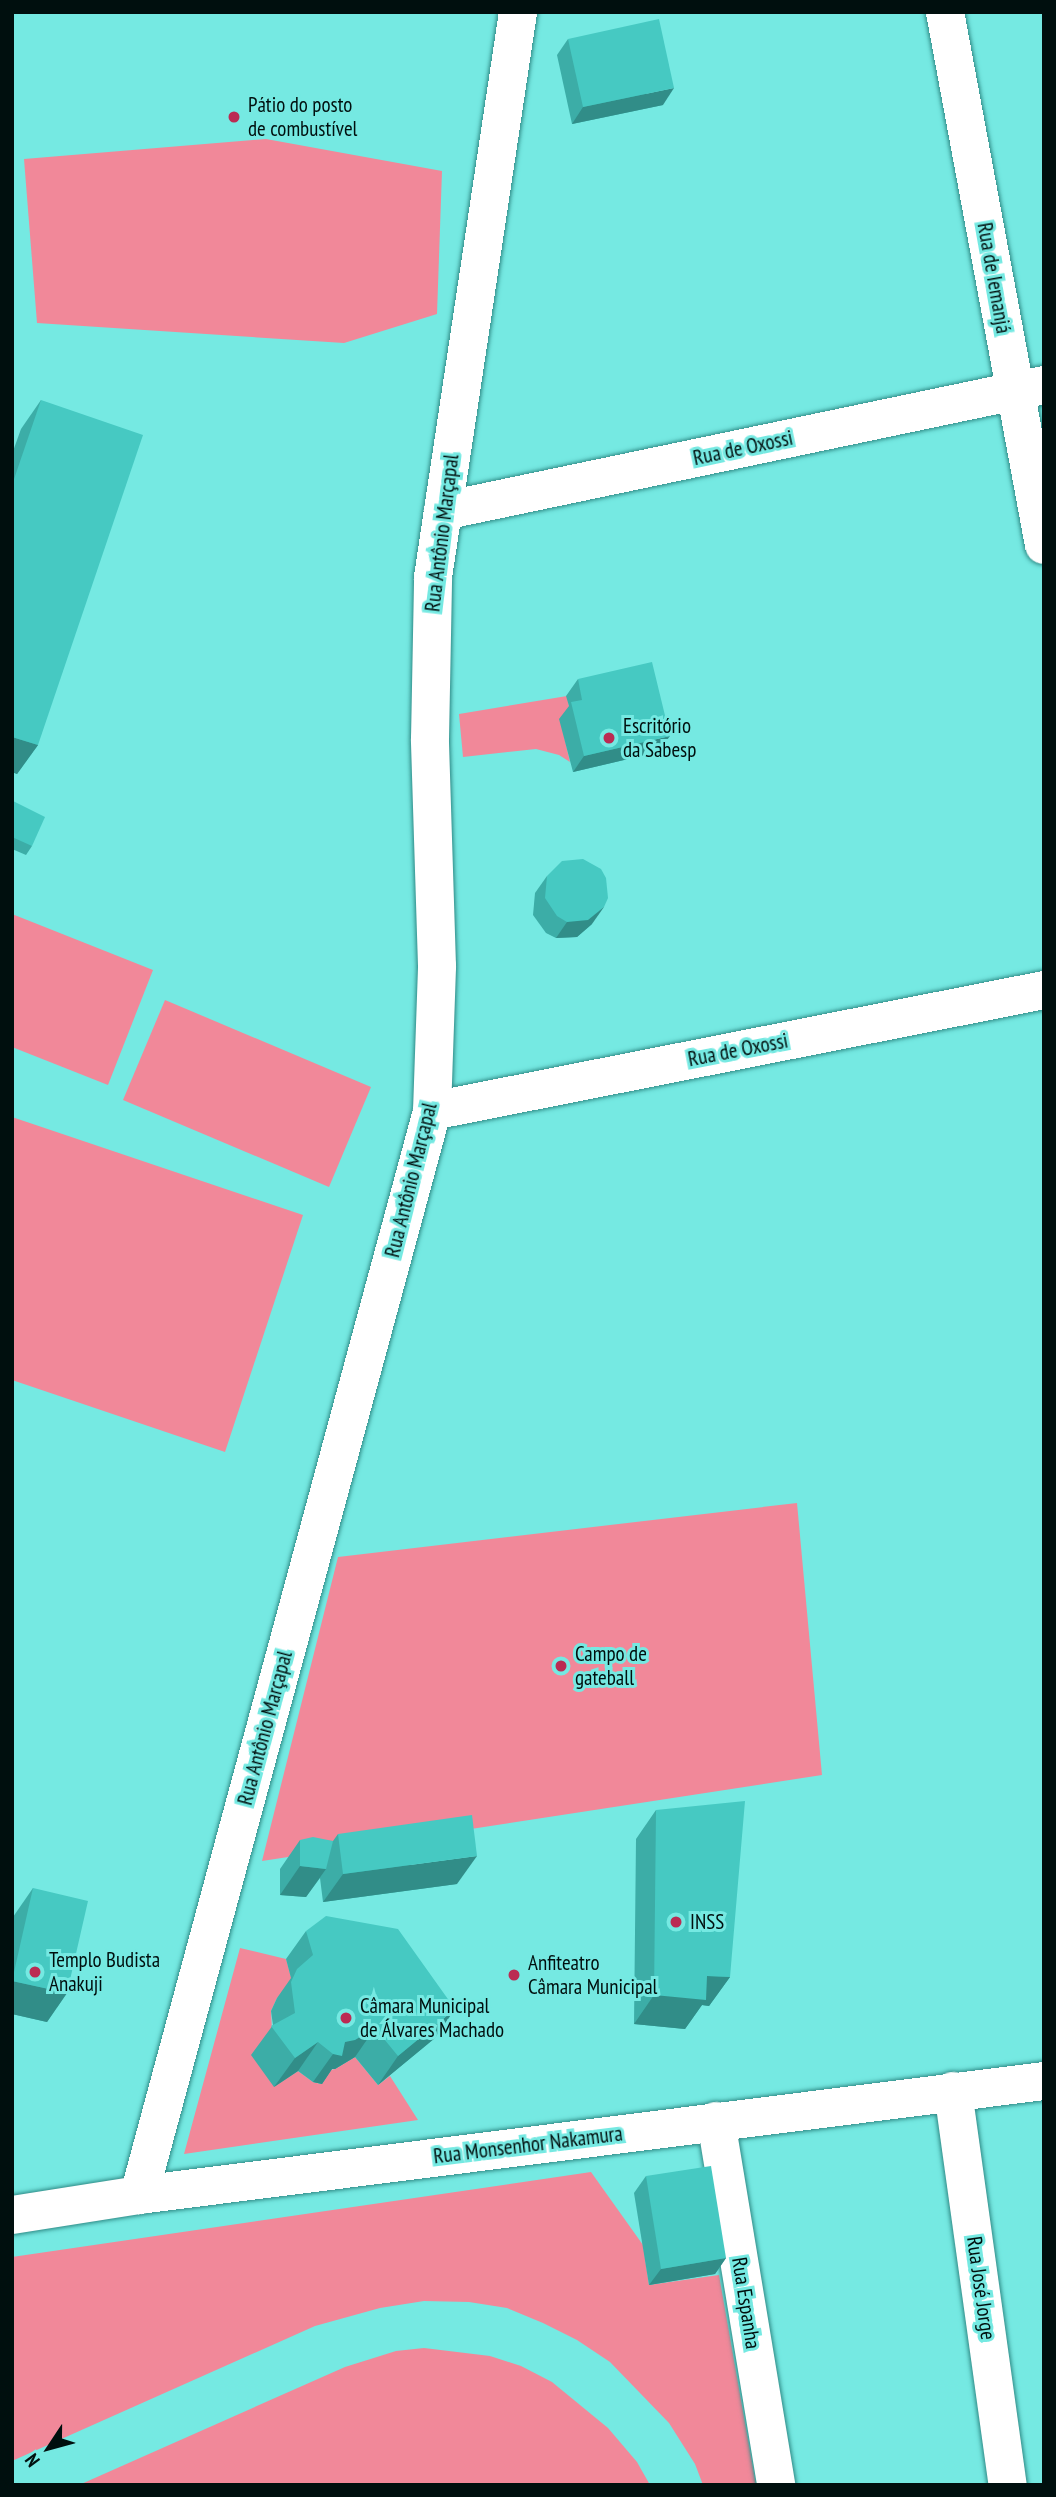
<!DOCTYPE html>
<html>
<head>
<meta charset="utf-8">
<style>
  body { margin:0 }
  #map { position:relative; width:1056px; height:2497px; overflow:hidden; background:#75e9e2; font-family:"PT Sans Narrow",sans-serif }
  div>[style] { position:absolute }
  .green>* { inset:0; background:#f18899 }
  .roads { filter:drop-shadow(0 0 2px #308b87) drop-shadow(0 0 2px #308b87) }
  .street>* { height:38px; margin:-19px; padding:0 19px; transform-origin:19px; border-radius:19px; background:#fff }
  .secondary>* { height:38px; margin:-19px; padding:0 19px; transform-origin:19px; border-radius:19px; background:#fff }
  .wall>* { inset:0; background:#3cada7 }
  .shaded-wall>* { inset:0; background:#318d88 }
  .building>* { inset:0; background:#46c9c2 }
  .dots>* { width:19px; height:19px; translate:-50% -50%; box-sizing:border-box; border:4px solid #75e9e2; border-radius:50% }
  span { translate:-50% -50%; white-space:nowrap; text-align:center; line-height:1.15; -webkit-text-stroke:6px #75e9e2; paint-order:stroke }
  .poi-label { font-size:21px; color:#000f0e }
  .left { translate:0 -50%; text-align:left }
  .street-label { font-size:21px; color:#000f0e }
  .frame { position:absolute; inset:0; border:14px solid #000f0e; pointer-events:none }
  .north { position:absolute; left:14px; top:2413px; width:70px; height:70px; -webkit-text-stroke:5px #75e9e2; paint-order:stroke; rotate:234deg; font-size:19px; font-weight:700; line-height:28px; text-align:center; color:#000f0e }
  .north::after { content:''; display:block; margin:auto; width:24px; height:32px; background:#000f0e; clip-path:polygon(50% 0,100% 100%,50% 72%,0 100%) }
</style>
</head>
<body>
<div id="map">
  <div class="green">
    <div style="clip-path:polygon(266px 139px,442px 171px,437px 314px,344px 343px,37px 323px,24px 159px)"></div>
    <div style="clip-path:polygon(567px 696px,571px 716px,560px 719px,570px 762px,559px 755px,536px 749px,463px 757px,459px 714px)"></div>
    <div style="clip-path:polygon(12px 914px,153px 970px,108px 1085px,12px 1047px)"></div>
    <div style="clip-path:polygon(165px 1000px,371px 1087px,329px 1187px,123px 1100px)"></div>
    <div style="clip-path:polygon(12px 1117px,303px 1215px,225px 1452px,12px 1380px)"></div>
    <div style="clip-path:polygon(797px 1503px,822px 1775px,262px 1861px,338px 1557px)"></div>
    <div style="clip-path:polygon(240px 1948px,286px 1959px,293px 1984px,277px 1998px,271px 2011px,275px 2086px,298px 2071px,313px 2082px,321px 2084px,325px 2071px,335px 2069px,355px 2057px,378px 2085px,390px 2076px,418px 2120px,184px 2154px)"></div>
    <div style="clip-path:polygon(591px 2172px,643px 2245px,649px 2285px,719px 2275px,756px 2485px,703px 2485px,695px 2464px,669px 2423px,610px 2362px,577px 2340px,543px 2323px,507px 2308px,469px 2302px,424px 2301px,380px 2308px,315px 2326px,12px 2461px,12px 2257px)"></div>
    <div style="clip-path:polygon(424px 2348px,490px 2356px,521px 2366px,552px 2382px,608px 2428px,637px 2462px,650px 2485px,79px 2485px,345px 2367px,396px 2351px)"></div>
  </div>
  <div class="roads">
    <div class="street">
      <div style="left:945px;top:12px;width:542px;rotate:79.48deg"></div>
      <div style="left:443px;top:511px;width:614px;rotate:-11.84deg"></div>
      <div style="left:432px;top:1111px;width:624px;rotate:-11.18deg"></div>
      <div style="left:953px;top:2091px;width:398px;rotate:82.1deg"></div>
      <div style="left:716px;top:2121px;width:369px;rotate:80.6deg"></div>
      <div style="left:139px;top:2195px;width:912px;rotate:-7.18deg"></div>
    </div>
    <div class="secondary">
      <div style="left:12px;top:2215px;width:129px;rotate:-8.9deg"></div>
      <div style="left:139px;top:2195px;width:1123px;rotate:-74.87deg"></div>
      <div style="left:432px;top:1111px;width:145px;rotate:-88deg"></div>
      <div style="left:437px;top:966px;width:227px;rotate:-91.8deg"></div>
      <div style="left:430px;top:739px;width:162px;rotate:-88.9deg"></div>
      <div style="left:433px;top:577px;width:571px;rotate:-81.44deg"></div>
    </div>
  </div>
  <div class="wall">
    <div style="clip-path:polygon(568px 39px,663px 105px,572px 124px,557px 55px)"></div>
    <div style="clip-path:polygon(41px 400px,38px 745px,17px 774px,12px 772px,12px 454px,21px 429px)"></div>
    <div style="clip-path:polygon(578px 679px,658px 752px,573px 772px,559px 719px,569px 706px,566px 696px)"></div>
    <div style="clip-path:polygon(12px 802px,32px 846px,26px 855px,12px 849px)"></div>
    <div style="clip-path:polygon(547px 876px,592px 924px,577px 937px,556px 938px,546px 933px,533px 915px,535px 893px)"></div>
    <div style="clip-path:polygon(656px 1810px,730px 1977px,709px 2006px,702px 2005px,685px 2029px,634px 2024px,636px 1839px)"></div>
    <div style="clip-path:polygon(338px 1834px,457px 1884px,323px 1902px,320px 1878px,306px 1897px,280px 1895px,280px 1869px,300px 1840px,333px 1841px)"></div>
    <div style="clip-path:polygon(33px 1888px,67px 1993px,47px 2022px,12px 2014px,12px 1920px,13px 1917px)"></div>
    <div style="clip-path:polygon(306px 1931px,435px 2038px,378px 2085px,355px 2057px,335px 2069px,332px 2069px,322px 2084px,313px 2082px,298px 2071px,274px 2087px,251px 2055px,273px 2025px,271px 2011px,277px 1998px,291px 1978px,286px 1959px)"></div>
    <div style="clip-path:polygon(646px 2176px,726px 2258px,715px 2274px,649px 2285px,634px 2193px)"></div>
  </div>
  <div class="shaded-wall">
    <div style="clip-path:polygon(674px 88px,663px 105px,572px 124px,583px 107px)"></div>
    <div style="clip-path:polygon(670px 736px,658px 752px,573px 772px,584px 756px)"></div>
    <div style="clip-path:polygon(12px 737px,38px 745px,17px 774px,12px 772px)"></div>
    <div style="clip-path:polygon(604px 907px,592px 924px,577px 937px,556px 938px,567px 922px)"></div>
    <div style="clip-path:polygon(477px 1856px,457px 1884px,323px 1902px,343px 1874px)"></div>
    <div style="clip-path:polygon(300px 1866px,326px 1869px,306px 1897px,280px 1895px)"></div>
    <div style="clip-path:polygon(707px 1976px,730px 1977px,709px 2006px,702px 2005px,685px 2029px,634px 2024px,654px 1995px)"></div>
    <div style="clip-path:polygon(12px 1981px,67px 1993px,47px 2022px,12px 2014px)"></div>
    <div style="clip-path:polygon(455px 2009px,435px 2038px,378px 2085px,398px 2056px)"></div>
    <div style="clip-path:polygon(375px 2028px,355px 2057px,335px 2069px,332px 2069px,322px 2084px,313px 2082px,333px 2054px,345px 2042px)"></div>
    <div style="clip-path:polygon(318px 2042px,298px 2071px,274px 2087px,295px 2058px)"></div>
    <div style="clip-path:polygon(726px 2258px,715px 2274px,649px 2285px,661px 2269px)"></div>
  </div>
  <div class="building">
    <div style="clip-path:polygon(659px 19px,674px 88px,583px 107px,568px 39px)"></div>
    <div style="clip-path:polygon(41px 400px,143px 435px,38px 745px,12px 737px,12px 485px)"></div>
    <div style="clip-path:polygon(652px 662px,670px 736px,584px 756px,571px 702px,582px 700px,578px 679px)"></div>
    <div style="clip-path:polygon(13px 801px,45px 817px,32px 846px,12px 837px)"></div>
    <div style="clip-path:polygon(583px 859px,601px 869px,606px 878px,608px 898px,604px 907px,588px 920px,567px 922px,557px 916px,545px 898px,547px 876px,562px 861px)"></div>
    <div style="clip-path:polygon(745px 1801px,730px 1977px,707px 1976px,706px 2000px,654px 1995px,656px 1810px)"></div>
    <div style="clip-path:polygon(472px 1815px,477px 1856px,343px 1874px,338px 1834px)"></div>
    <div style="clip-path:polygon(313px 1837px,333px 1841px,326px 1869px,300px 1866px,300px 1840px)"></div>
    <div style="clip-path:polygon(33px 1888px,88px 1901px,67px 1993px,12px 1981px)"></div>
    <div style="clip-path:polygon(326px 1916px,398px 1929px,455px 2009px,398px 2056px,375px 2028px,355px 2040px,345px 2042px,342px 2056px,333px 2054px,318px 2042px,295px 2058px,271px 2026px,295px 2013px,291px 1982px,297px 1969px,313px 1955px,306px 1931px)"></div>
    <div style="clip-path:polygon(711px 2166px,726px 2258px,661px 2269px,646px 2176px)"></div>
  </div>
  <div class="dots">
    <div style="left:234px;top:117px;background:#bb2b53"></div>
    <div style="left:609px;top:738px;background:#bb2b53"></div>
    <div style="left:561px;top:1666px;background:#bb2b53"></div>
    <div style="left:676px;top:1922px;background:#bb2b53"></div>
    <div style="left:35px;top:1972px;background:#bb2b53"></div>
    <div style="left:514px;top:1975px;background:#bb2b53"></div>
    <div style="left:346px;top:2018px;background:#bb2b53"></div>
  </div>
  <div class="poi-label">
    <span class="left" style="left:248px;top:117px">Pátio do posto<br>de combustível</span>
    <span class="left" style="left:623px;top:738px">Escritório<br>da Sabesp</span>
    <span class="left" style="left:575px;top:1666px">Campo de<br>gateball</span>
    <span class="left" style="left:690px;top:1922px">INSS</span>
    <span class="left" style="left:49px;top:1972px">Templo Budista<br>Anakuji</span>
    <span class="left" style="left:528px;top:1975px">Anfiteatro<br>Câmara Municipal</span>
    <span class="left" style="left:360px;top:2018px">Câmara Municipal<br>de Álvares Machado</span>
  </div>
  <div class="street-label">
    <span style="left:994px;top:278px;rotate:80deg">Rua de Iemanjá</span>
    <span style="left:743px;top:448px;rotate:-12deg">Rua de Oxossi</span>
    <span style="left:442px;top:533px;rotate:-83deg">Rua Antônio Marçapal</span>
    <span style="left:738px;top:1050px;rotate:-11deg">Rua de Oxossi</span>
    <span style="left:411px;top:1180px;rotate:-76deg">Rua Antônio Marçapal</span>
    <span style="left:265px;top:1728px;rotate:-75deg">Rua Antônio Marçapal</span>
    <span style="left:528px;top:2145px;rotate:-7deg">Rua Monsenhor Nakamura</span>
    <span style="left:981px;top:2288px;rotate:82deg">Rua José Jorge</span>
    <span style="left:746px;top:2303px;rotate:81deg">Rua Espanha</span>
  </div>
  <div class="frame"></div>
  <div class="north">N</div>
</div>
</body>
</html>
